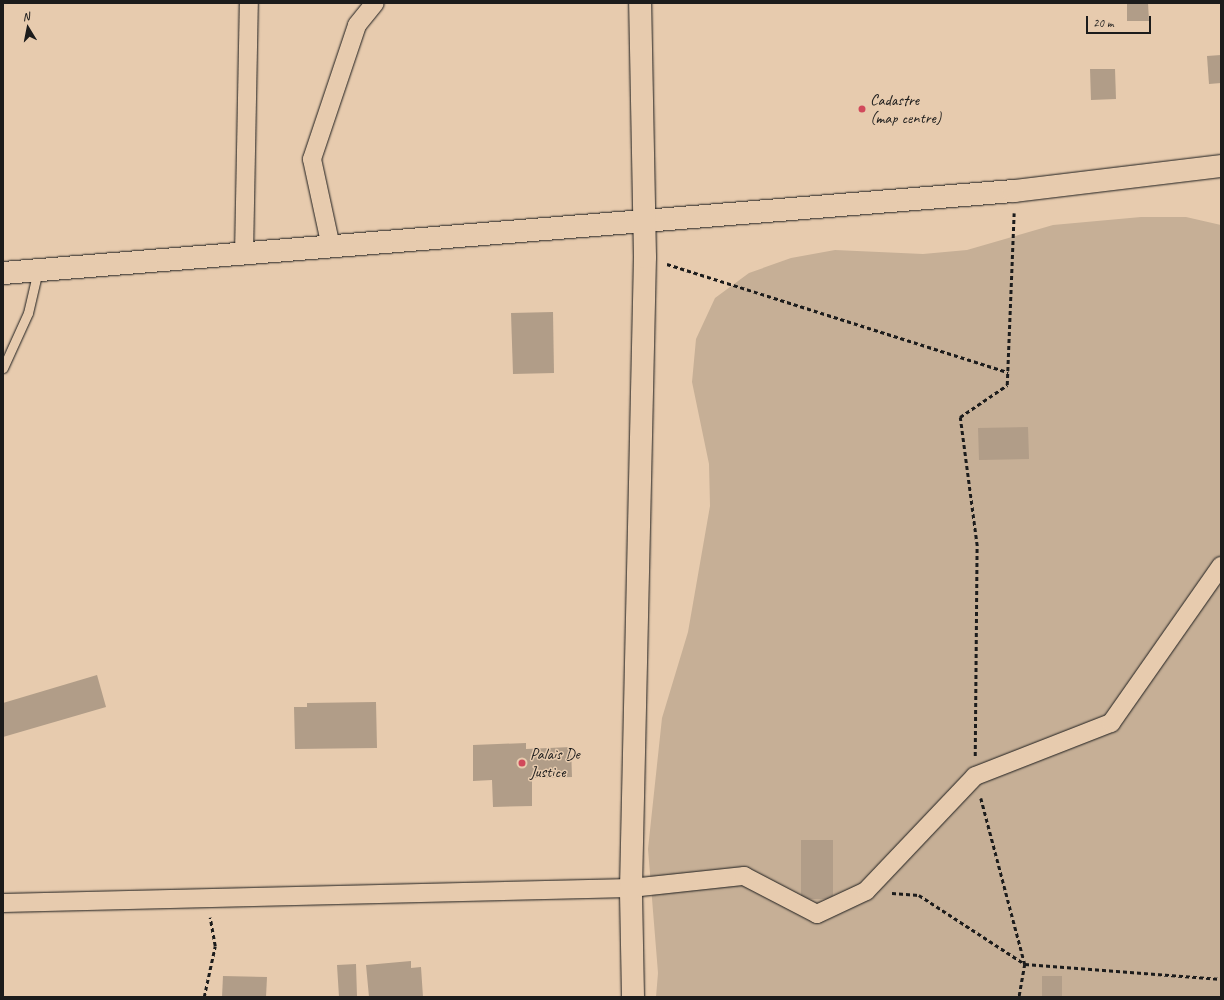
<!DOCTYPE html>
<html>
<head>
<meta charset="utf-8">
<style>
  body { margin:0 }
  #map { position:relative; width:1224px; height:1000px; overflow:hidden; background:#e7cbae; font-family:Caveat,sans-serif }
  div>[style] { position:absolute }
  .green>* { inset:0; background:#c6af96 }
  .building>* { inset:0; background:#b19d88 }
  .path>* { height:2.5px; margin-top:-1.25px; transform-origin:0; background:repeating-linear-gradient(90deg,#1c1c1c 0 4px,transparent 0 7px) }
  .roads { filter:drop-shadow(0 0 1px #1c1c1c) drop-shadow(0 0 1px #1c1c1c) }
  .service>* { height:9px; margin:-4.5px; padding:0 4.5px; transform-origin:4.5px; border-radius:4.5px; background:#e7cbae }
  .minor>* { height:18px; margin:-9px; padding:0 9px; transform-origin:9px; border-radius:9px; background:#e7cbae }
  .tertiary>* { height:22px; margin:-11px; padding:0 11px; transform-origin:11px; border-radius:11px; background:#e7cbae }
  .dots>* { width:11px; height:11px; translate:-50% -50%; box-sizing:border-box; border:2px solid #e7cbae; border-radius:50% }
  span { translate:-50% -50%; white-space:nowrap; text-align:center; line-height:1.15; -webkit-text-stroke:3px #e7cbae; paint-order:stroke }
  .poi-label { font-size:16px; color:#1c1c1c }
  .left { translate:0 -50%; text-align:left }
  .frame { position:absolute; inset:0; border:4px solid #1c1c1c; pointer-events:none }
  .north { position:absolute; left:8px; top:8px; width:40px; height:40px; -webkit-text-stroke:3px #e7cbae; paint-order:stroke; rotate:350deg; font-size:11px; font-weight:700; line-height:16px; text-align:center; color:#1c1c1c }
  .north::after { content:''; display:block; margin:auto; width:14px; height:18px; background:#1c1c1c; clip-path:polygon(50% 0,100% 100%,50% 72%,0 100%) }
  .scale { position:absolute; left:1086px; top:16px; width:65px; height:18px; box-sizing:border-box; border:2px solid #1c1c1c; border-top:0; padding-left:5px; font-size:12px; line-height:14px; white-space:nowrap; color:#1c1c1c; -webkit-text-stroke:3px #e7cbae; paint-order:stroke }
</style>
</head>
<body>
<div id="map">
  <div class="green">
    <div style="clip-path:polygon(1141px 217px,1186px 217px,1221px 225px,1221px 997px,656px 997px,658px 973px,648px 849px,662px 718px,688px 632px,710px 506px,709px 464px,692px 382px,696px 339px,715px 298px,749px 273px,791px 258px,835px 250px,923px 254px,967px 250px,1053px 225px)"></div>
  </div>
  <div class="building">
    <div style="clip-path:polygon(1127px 3px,1148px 3px,1149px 21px,1127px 21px)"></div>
    <div style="clip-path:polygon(1221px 55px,1221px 83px,1209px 84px,1207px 56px)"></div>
    <div style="clip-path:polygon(1090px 69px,1115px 69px,1116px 99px,1091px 100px)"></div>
    <div style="clip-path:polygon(553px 312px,554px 373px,513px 374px,511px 313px)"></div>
    <div style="clip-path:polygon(1028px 427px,1029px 459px,979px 460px,978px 428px)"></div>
    <div style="clip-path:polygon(97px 675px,106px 707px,3px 737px,3px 703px)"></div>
    <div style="clip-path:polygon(376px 702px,377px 748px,295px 749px,294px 707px,307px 707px,307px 703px)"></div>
    <div style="clip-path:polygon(526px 743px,526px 749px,571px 747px,572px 777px,532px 778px,532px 806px,493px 807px,492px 780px,473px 781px,473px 745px)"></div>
    <div style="clip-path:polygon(801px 840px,833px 840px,833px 899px,801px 899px)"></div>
    <div style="clip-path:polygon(411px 961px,411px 968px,421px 967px,423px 997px,369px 997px,366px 965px)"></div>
    <div style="clip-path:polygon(356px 964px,357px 997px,339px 997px,337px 965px)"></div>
    <div style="clip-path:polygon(223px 976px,267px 977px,266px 997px,222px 997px)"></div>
    <div style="clip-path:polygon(1042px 976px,1062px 976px,1062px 997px,1042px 997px)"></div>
  </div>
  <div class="path">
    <div style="left:667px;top:264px;width:358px;rotate:17.6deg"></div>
    <div style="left:975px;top:756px;width:210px;rotate:-89.5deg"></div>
    <div style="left:977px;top:546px;width:130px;rotate:-97.5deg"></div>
    <div style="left:960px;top:417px;width:57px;rotate:-34.2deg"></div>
    <div style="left:1007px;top:385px;width:172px;rotate:-87.7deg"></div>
    <div style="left:981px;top:798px;width:172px;rotate:75.2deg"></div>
    <div style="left:1025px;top:964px;width:34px;rotate:100deg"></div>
    <div style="left:892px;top:893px;width:27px;rotate:4deg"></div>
    <div style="left:919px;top:895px;width:126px;rotate:33.1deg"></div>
    <div style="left:1025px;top:964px;width:197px;rotate:4.4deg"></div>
    <div style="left:204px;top:997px;width:52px;rotate:-77.8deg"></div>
    <div style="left:215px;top:946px;width:29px;rotate:-100deg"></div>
  </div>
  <div class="roads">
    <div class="service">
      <div style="left:3px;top:368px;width:60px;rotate:-65.6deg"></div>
      <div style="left:28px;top:313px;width:44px;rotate:-76.9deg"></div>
    </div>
    <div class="minor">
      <div style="left:331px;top:247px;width:90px;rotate:-102.2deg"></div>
      <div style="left:312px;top:159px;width:141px;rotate:-71.4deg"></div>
      <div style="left:357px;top:25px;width:28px;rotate:-51deg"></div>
      <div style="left:244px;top:255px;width:252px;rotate:-88.9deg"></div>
      <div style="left:3px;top:903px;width:628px;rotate:-1.37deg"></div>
      <div style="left:631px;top:888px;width:114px;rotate:-6.1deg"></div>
      <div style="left:744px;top:876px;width:82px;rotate:27.5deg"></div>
      <div style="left:817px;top:914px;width:54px;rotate:-25.1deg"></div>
      <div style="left:866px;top:891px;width:158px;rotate:-46.5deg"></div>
      <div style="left:975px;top:776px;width:146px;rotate:-21.3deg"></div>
      <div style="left:1111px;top:723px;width:192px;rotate:-55deg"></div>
    </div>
    <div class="tertiary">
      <div style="left:3px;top:273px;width:1014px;rotate:-4.64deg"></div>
      <div style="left:1014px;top:191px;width:209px;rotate:-6.9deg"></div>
      <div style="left:633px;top:997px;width:109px;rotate:-91.1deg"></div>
      <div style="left:631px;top:888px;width:631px;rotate:-88.73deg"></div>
      <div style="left:645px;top:257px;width:254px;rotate:-91.1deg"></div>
    </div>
  </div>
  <div class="dots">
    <div style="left:862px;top:109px;background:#d1495b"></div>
    <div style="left:522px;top:763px;background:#d1495b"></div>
  </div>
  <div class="poi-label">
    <span class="left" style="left:870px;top:109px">Cadastre<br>(map centre)</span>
    <span class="left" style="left:530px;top:763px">Palais De<br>Justice</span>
  </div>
  <div class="frame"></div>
  <div class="north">N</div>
  <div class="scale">20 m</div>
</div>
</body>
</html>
